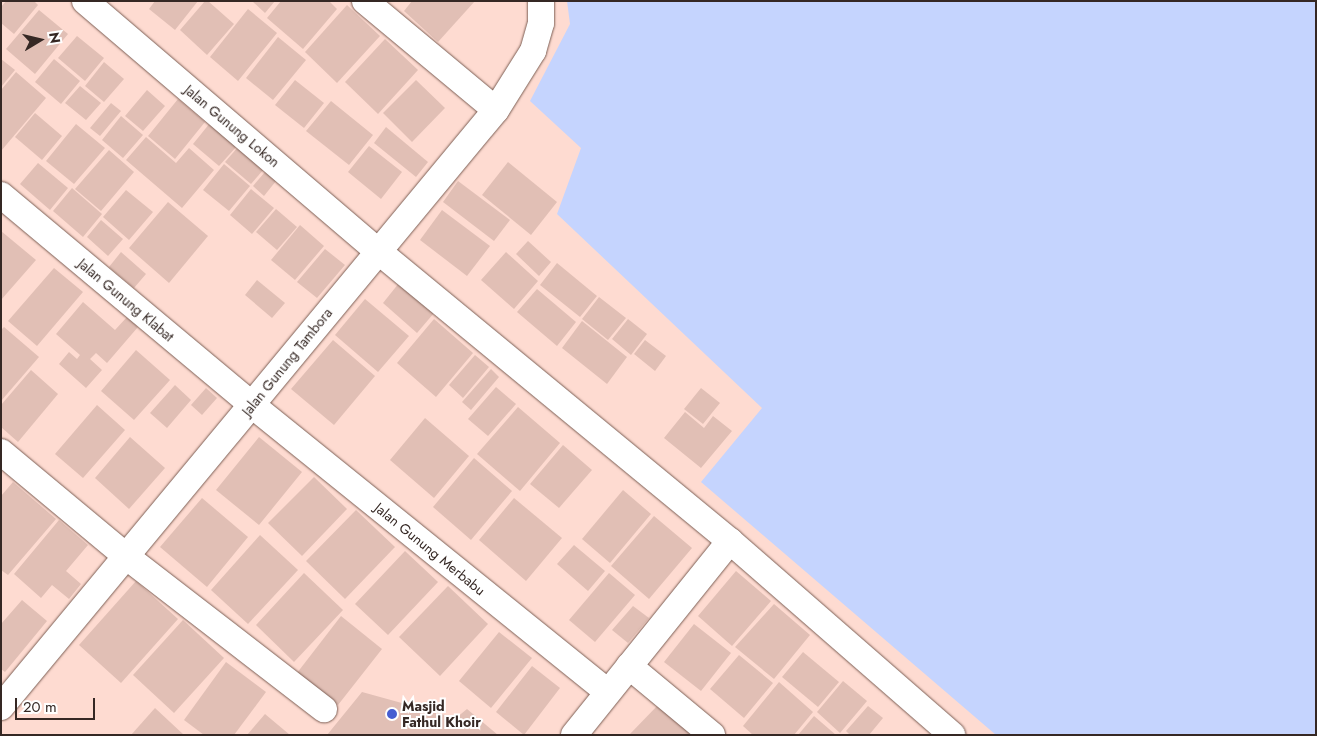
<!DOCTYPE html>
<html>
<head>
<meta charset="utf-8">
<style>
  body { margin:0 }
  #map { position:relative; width:1317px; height:736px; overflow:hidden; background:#fedbd1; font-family:Jost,sans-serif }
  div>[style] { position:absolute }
  .green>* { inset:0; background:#c5d4fe }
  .building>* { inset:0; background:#e1bfb5 }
  .roads { filter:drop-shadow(0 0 1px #7c5f55) drop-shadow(0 0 1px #7c5f55) }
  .street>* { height:26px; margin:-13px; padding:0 13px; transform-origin:13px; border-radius:13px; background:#fff }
  .dots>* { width:14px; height:14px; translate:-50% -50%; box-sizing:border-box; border:2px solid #fff; border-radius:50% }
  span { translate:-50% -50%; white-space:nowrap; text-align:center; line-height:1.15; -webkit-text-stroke:4px #fff; paint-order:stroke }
  .street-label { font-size:14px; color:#352824 }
  .poi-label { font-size:14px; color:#352824; font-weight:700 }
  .left { translate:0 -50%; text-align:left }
  .frame { position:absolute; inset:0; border:2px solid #352824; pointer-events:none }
  .north { position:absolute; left:15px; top:15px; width:50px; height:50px; -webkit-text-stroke:4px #fff; paint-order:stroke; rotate:81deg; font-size:14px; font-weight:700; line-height:20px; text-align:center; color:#352824 }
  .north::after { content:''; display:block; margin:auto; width:18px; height:22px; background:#352824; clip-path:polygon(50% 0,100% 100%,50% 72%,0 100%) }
  .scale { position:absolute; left:15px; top:698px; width:80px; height:22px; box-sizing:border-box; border:2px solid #352824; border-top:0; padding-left:6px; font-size:15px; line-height:18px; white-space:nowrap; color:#352824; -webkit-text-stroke:4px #fff; paint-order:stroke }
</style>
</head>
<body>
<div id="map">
  <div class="green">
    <div style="clip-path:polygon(567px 1px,1316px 1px,1316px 735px,996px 735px,701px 482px,762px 408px,557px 214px,581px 148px,530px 101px,570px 24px)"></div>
  </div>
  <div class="building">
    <div style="clip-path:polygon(6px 1px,34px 1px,38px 5px,14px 34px,1px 23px,1px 7px)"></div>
    <div style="clip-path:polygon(155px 1px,198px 1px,175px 30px,149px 9px)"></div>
    <div style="clip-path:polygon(205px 1px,208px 1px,234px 24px,207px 55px,180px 30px)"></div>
    <div style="clip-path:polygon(252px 1px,275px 1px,265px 13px)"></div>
    <div style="clip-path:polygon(281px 1px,329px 1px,337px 9px,303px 49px,267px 18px)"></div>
    <div style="clip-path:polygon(412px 1px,475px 1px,438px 42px,404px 11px)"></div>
    <div style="clip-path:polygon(347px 5px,380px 36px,337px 83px,305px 52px)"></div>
    <div style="clip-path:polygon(248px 9px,277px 33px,238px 81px,210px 57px)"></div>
    <div style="clip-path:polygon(39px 10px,68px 34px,35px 74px,6px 49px)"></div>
    <div style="clip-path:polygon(77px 36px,104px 58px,85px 81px,58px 58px)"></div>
    <div style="clip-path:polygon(278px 37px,306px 60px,273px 100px,246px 78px)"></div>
    <div style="clip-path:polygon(385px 39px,418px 70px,378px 114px,345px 82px)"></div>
    <div style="clip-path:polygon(1px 59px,15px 70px,1px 87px)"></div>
    <div style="clip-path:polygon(54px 59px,80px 81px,61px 104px,35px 82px)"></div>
    <div style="clip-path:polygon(104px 62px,124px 79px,104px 102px,85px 86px)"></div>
    <div style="clip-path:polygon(16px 72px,46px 98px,1px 151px,1px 90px)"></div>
    <div style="clip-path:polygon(295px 80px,324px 103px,304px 128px,275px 105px)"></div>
    <div style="clip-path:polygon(416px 80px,445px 108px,412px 142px,383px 113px)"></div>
    <div style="clip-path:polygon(80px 86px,101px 103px,86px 120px,65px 103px)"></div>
    <div style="clip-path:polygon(147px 90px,165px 106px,143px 131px,125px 116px)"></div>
    <div style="clip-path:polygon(178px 99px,205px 122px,175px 159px,148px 136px)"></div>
    <div style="clip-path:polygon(331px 101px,373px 135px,349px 165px,306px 131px)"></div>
    <div style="clip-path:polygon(111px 103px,121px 111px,100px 136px,90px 128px)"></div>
    <div style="clip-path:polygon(35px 113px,62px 136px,42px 160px,15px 137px)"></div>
    <div style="clip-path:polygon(121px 116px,143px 135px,123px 158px,102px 140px)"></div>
    <div style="clip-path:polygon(210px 123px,237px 146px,219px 166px,193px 144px)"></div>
    <div style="clip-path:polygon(76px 124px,105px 148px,74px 184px,46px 161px)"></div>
    <div style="clip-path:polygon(386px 127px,428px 162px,416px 177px,374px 143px)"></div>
    <div style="clip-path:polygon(146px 137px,176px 163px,189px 148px,214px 170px,182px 208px,126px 160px)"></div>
    <div style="clip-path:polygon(369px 146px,402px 172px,381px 199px,348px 172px)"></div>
    <div style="clip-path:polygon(238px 147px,264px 169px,251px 184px,225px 162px)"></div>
    <div style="clip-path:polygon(109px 150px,134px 172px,101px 211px,75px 189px)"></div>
    <div style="clip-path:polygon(508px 162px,557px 202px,531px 235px,482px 195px)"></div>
    <div style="clip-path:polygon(38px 163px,68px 188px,50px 210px,20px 184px)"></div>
    <div style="clip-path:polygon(224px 164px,250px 186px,229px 211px,203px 190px)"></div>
    <div style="clip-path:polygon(265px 172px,276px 181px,264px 196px,253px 186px)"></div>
    <div style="clip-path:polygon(458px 181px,510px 220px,494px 241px,443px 202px)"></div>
    <div style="clip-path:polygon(72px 188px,102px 214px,83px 237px,53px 211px)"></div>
    <div style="clip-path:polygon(251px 189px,274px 208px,252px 234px,230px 215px)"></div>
    <div style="clip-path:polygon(126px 190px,153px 212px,129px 240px,103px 217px)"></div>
    <div style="clip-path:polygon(168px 202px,208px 236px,169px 283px,129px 248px)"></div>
    <div style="clip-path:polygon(276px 209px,297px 227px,277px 250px,256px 232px)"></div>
    <div style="clip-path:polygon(442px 210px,490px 246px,467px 276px,420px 240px)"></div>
    <div style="clip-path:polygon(101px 220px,123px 239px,108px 256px,87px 237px)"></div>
    <div style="clip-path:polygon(300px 225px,324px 246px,295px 280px,271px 260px)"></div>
    <div style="clip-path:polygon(1px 231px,36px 260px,1px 300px)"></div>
    <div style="clip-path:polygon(528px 241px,551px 262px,539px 276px,516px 254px)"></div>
    <div style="clip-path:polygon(325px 249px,345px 265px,317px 298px,297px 282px)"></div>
    <div style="clip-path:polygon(121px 252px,146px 274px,134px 288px,109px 267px)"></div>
    <div style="clip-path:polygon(506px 252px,538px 281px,514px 309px,481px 280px)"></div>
    <div style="clip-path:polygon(557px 263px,597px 296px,580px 317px,540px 285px)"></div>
    <div style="clip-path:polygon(54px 268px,83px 292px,37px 346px,8px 321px)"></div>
    <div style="clip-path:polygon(257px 280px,285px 303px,272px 318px,245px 295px)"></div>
    <div style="clip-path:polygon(399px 283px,434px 313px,417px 333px,383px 303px)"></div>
    <div style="clip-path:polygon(537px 289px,576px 322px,557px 346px,517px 312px)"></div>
    <div style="clip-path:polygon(599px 297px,626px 318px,608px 340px,582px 319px)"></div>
    <div style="clip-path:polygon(365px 299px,409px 336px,378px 372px,335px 335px)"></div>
    <div style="clip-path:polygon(83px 302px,115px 330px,127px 317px,138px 327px,107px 363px,96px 353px,90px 359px,102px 370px,86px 388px,59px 364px,69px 352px,77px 359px,80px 355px,56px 334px)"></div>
    <div style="clip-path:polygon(434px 319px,473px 353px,436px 397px,397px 363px)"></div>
    <div style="clip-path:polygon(628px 319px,647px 334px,631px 355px,612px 339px)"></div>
    <div style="clip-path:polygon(582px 321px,627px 357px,607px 384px,562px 348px)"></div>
    <div style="clip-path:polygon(4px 327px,39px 357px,1px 401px,1px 330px)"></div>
    <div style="clip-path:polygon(333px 340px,375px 376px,334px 425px,291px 389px)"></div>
    <div style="clip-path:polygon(645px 340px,666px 356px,655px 371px,634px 354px)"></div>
    <div style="clip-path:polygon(136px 350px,170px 380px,134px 420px,101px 391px)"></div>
    <div style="clip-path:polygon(475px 355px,489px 367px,463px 398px,449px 385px)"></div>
    <div style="clip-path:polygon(491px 369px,499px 377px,471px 410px,462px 402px)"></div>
    <div style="clip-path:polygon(31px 370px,58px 394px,18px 442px,1px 427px,1px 405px)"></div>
    <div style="clip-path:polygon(175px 385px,191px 400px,167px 428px,150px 413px)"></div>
    <div style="clip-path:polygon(496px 387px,516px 404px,488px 436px,468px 419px)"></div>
    <div style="clip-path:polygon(206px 388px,217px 398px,202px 415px,191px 405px)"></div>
    <div style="clip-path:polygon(701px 388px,720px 403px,703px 424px,684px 409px)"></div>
    <div style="clip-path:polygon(97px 405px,125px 430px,83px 478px,55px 454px)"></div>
    <div style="clip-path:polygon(518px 407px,560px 443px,520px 491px,477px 454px)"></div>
    <div style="clip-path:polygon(685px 412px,704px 428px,713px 416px,732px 431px,701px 468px,664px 438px)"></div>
    <div style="clip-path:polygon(425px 418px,469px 456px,434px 498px,390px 460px)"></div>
    <div style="clip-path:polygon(130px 437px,165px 468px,129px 509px,95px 478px)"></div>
    <div style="clip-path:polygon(259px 437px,302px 472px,259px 525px,216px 490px)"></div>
    <div style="clip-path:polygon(563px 445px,592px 470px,559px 508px,530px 484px)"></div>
    <div style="clip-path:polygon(474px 458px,512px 491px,471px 540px,433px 507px)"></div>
    <div style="clip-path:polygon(314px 477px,347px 509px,302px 556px,268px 523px)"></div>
    <div style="clip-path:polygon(13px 482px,56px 519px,8px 575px,1px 570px,1px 496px)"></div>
    <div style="clip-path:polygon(623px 490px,651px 514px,610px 563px,582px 539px)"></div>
    <div style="clip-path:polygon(202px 498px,248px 537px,207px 587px,160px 547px)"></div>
    <div style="clip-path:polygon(514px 498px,562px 538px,526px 581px,479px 540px)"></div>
    <div style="clip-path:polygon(356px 510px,395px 547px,345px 599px,306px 561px)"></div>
    <div style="clip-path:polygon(654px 516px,692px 548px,649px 599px,611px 566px)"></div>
    <div style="clip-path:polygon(59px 520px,88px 545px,66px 571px,81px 584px,69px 599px,52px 585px,41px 598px,14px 574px)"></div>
    <div style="clip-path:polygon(260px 535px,298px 570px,248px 624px,211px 590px)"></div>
    <div style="clip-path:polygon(574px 545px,605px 571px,588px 591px,557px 564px)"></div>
    <div style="clip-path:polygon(405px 551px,438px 582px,388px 635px,355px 604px)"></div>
    <div style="clip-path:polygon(736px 571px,771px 601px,732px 646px,698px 616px)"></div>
    <div style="clip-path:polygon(304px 573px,343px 610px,294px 662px,256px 625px)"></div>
    <div style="clip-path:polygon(609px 573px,635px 595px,595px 642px,569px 620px)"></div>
    <div style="clip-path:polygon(136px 581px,178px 619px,121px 683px,79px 645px)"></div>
    <div style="clip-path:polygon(448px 586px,488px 624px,440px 676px,399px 637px)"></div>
    <div style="clip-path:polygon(22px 600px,47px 621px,5px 672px,1px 669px,1px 624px)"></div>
    <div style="clip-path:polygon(774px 604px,810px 635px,774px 679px,735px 647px)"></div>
    <div style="clip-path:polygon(633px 606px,649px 618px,628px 643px,612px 630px)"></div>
    <div style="clip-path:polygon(341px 616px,382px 649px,338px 705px,297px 673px)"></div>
    <div style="clip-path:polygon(183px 620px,224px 658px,174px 713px,133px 675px)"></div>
    <div style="clip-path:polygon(694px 624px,731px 653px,701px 691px,664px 662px)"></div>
    <div style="clip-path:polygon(499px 632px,532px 658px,491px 708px,459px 681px)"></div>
    <div style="clip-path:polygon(803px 652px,839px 682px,818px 707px,782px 677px)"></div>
    <div style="clip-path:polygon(739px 655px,773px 683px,744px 718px,710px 689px)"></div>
    <div style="clip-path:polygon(226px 662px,266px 692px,234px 735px,204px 735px,184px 720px)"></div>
    <div style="clip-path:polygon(532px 666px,560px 688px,524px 735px,496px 712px)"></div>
    <div style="clip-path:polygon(843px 681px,867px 701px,840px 733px,817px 712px)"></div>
    <div style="clip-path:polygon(779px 682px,813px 712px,794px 735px,753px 735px,743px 726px)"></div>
    <div style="clip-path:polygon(362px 692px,456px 718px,467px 709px,498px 735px,327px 735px)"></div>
    <div style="clip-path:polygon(659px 704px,689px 733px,688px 735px,629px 735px)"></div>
    <div style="clip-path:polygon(868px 706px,883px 718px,869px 735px,850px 735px,846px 731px)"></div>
    <div style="clip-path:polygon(155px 708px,184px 735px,131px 735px)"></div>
    <div style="clip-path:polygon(265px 714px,290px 735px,247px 735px)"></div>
    <div style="clip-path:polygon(814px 716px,836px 735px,798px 735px)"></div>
  </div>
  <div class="roads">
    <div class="street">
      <div style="left:85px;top:1px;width:385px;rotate:40.5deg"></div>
      <div style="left:378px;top:251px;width:456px;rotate:39.5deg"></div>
      <div style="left:730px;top:541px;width:295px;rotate:41.1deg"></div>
      <div style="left:365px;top:1px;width:170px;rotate:39.8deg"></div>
      <div style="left:1px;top:195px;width:327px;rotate:39.9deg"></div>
      <div style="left:252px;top:405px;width:457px;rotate:38.9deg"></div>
      <div style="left:1px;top:452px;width:164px;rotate:39.8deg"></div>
      <div style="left:127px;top:557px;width:249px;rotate:37.7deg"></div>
      <div style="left:629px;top:666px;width:108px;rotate:39.7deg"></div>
      <div style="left:1px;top:707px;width:776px;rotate:-50.34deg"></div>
      <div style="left:496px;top:110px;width:70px;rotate:-57.9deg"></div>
      <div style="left:533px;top:51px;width:29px;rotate:-74deg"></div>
      <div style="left:541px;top:23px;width:22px;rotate:-90deg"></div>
      <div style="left:574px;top:735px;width:249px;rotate:-51.2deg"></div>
    </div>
  </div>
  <div class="dots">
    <div style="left:392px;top:714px;background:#455dd1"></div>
  </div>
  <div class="street-label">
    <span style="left:232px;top:126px;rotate:40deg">Jalan Gunung Lokon</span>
    <span style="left:126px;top:300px;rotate:40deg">Jalan Gunung Klabat</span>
    <span style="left:287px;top:362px;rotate:-51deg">Jalan Gunung Tambora</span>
    <span style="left:430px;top:549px;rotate:39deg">Jalan Gunung Merbabu</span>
  </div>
  <div class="poi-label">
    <span class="left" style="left:402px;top:714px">Masjid<br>Fathul Khoir</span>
  </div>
  <div class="frame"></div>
  <div class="north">N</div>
  <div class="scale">20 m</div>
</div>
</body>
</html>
